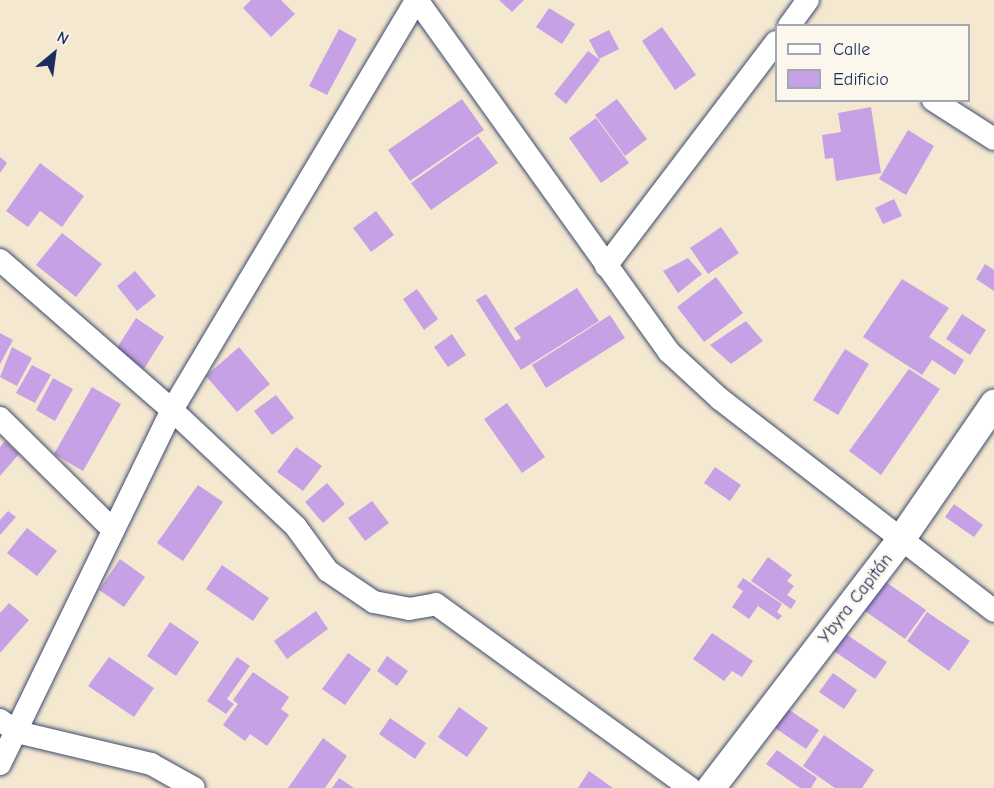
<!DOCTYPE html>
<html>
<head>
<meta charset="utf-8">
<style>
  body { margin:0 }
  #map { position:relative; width:994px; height:788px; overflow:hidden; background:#f5e8d1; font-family:"Comic Neue",sans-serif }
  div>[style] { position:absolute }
  .building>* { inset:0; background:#c7a1e5 }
  .roads { filter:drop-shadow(0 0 2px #3c4b6f) drop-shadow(0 0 2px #3c4b6f) }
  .minor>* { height:22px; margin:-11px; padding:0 11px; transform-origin:11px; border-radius:11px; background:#fff }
  .tertiary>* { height:28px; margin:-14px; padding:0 14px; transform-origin:14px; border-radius:14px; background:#fff }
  span { translate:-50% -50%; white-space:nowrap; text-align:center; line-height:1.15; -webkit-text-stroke:5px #fbf7ec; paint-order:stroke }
  .street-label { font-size:18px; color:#1b2f5e }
  .legend { position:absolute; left:775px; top:24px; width:195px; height:78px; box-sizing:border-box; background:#fbf7ec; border:2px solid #a1a7b3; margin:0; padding:8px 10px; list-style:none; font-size:18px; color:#1b2f5e }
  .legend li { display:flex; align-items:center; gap:12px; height:30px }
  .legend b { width:30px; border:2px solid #a1a7b3 }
  .north { position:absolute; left:24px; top:24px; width:60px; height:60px; -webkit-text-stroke:4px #fbf7ec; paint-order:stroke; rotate:29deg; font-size:16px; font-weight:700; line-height:24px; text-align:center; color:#1b2f5e }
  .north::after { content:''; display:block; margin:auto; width:21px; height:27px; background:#1b2f5e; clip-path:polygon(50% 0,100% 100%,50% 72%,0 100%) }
</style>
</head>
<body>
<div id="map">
  <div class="building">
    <div style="clip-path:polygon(251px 0,281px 0,295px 14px,271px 37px,243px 8px)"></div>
    <div style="clip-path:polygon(499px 0,524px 0,512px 12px)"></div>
    <div style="clip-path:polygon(549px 8px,575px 24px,562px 44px,536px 27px)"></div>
    <div style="clip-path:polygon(662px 27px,696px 75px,675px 90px,642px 41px)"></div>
    <div style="clip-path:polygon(339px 29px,357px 39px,327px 95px,309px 86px)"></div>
    <div style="clip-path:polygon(609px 30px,619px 49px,599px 59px,589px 40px)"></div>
    <div style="clip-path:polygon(588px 51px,600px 60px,566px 104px,554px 94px)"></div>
    <div style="clip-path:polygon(462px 99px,484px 130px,410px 181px,388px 150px)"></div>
    <div style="clip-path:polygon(617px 99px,647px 139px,625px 156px,595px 115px)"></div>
    <div style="clip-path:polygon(871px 107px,881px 173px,836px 181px,833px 158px,825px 159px,822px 135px,841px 132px,838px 113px)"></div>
    <div style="clip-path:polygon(596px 118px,629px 163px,601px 183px,569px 138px)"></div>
    <div style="clip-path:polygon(908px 130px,934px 146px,906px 195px,879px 179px)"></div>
    <div style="clip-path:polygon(478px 136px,498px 163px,431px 210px,411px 183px)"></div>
    <div style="clip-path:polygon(0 157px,7px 163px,0 173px)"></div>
    <div style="clip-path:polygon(40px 163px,84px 196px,62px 227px,40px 211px,28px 227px,6px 211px)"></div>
    <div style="clip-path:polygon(894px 199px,902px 216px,883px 224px,875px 208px)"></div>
    <div style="clip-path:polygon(376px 211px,394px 235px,371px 252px,353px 228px)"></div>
    <div style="clip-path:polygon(721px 227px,739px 253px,708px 274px,690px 248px)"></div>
    <div style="clip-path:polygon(62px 233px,102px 264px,76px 297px,36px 265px)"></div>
    <div style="clip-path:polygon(688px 258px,702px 274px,678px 293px,663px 271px)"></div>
    <div style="clip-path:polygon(985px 264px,994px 270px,994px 291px,976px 279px)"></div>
    <div style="clip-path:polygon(135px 271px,156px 296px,137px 311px,117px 286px)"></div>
    <div style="clip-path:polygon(716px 277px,743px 313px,704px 342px,677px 307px)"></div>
    <div style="clip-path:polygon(902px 279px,949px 308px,929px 337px,964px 360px,955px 375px,932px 360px,922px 375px,863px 337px)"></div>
    <div style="clip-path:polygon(577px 288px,599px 321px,521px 370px,476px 300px,486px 294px,516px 341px,521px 338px,514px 328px)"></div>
    <div style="clip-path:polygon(417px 289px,438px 319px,424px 330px,403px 299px)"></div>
    <div style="clip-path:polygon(962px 314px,986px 330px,970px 355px,946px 339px)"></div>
    <div style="clip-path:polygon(610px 315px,625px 338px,546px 388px,532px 365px)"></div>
    <div style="clip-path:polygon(136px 318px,164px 337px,144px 369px,115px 351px)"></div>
    <div style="clip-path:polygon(746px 321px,763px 341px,731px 364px,710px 345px)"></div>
    <div style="clip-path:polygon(0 333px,13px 340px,0 364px)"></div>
    <div style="clip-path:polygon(452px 334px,466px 355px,448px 367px,434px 347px)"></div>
    <div style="clip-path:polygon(12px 347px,32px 358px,17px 386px,0 377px)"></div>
    <div style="clip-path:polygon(239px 347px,270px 384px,237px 412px,206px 376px)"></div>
    <div style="clip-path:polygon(845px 349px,869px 364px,838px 415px,813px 400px)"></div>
    <div style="clip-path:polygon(32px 365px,51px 375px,35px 403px,16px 393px)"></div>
    <div style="clip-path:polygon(909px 369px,940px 389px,881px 475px,849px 451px)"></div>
    <div style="clip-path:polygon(53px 378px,73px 389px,55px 421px,36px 410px)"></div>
    <div style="clip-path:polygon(92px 387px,121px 404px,83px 471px,54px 454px)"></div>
    <div style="clip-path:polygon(276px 395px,294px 418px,272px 435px,254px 411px)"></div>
    <div style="clip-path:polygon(507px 403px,545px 457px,522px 473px,484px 419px)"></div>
    <div style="clip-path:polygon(5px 441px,19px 454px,0 476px,0 447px)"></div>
    <div style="clip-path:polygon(296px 447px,322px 466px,303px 491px,277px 472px)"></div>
    <div style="clip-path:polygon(715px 467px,741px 485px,730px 501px,704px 483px)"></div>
    <div style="clip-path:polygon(327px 483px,345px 504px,323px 523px,305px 502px)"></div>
    <div style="clip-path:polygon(198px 485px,223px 502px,183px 561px,157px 543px)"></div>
    <div style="clip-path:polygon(372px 501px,389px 523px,365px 541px,348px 518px)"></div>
    <div style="clip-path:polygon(954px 504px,983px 525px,974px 537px,945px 517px)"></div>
    <div style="clip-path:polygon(8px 511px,16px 517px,0 535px,0 520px)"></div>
    <div style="clip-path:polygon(27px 528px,57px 551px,37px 576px,7px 553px)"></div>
    <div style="clip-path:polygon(768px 557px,792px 575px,787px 581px,794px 586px,787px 595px,796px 601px,791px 609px,751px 581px)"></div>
    <div style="clip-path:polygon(120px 559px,145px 577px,124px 607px,99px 590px)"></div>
    <div style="clip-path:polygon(222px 565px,269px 598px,253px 621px,206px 589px)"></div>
    <div style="clip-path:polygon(743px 578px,782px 604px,777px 612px,782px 616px,778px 620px,758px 606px,749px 619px,732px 607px,743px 591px,737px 587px)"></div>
    <div style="clip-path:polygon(883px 580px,926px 610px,905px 639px,862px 609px)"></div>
    <div style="clip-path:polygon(9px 603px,29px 620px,0 653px,0 613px)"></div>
    <div style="clip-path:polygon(316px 611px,328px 629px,287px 659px,274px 641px)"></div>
    <div style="clip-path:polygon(927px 612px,970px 641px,949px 671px,907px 641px)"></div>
    <div style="clip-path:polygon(170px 622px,199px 642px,176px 676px,147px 656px)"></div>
    <div style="clip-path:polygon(712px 633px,753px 661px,742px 677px,732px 671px,724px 681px,693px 659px)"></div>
    <div style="clip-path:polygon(846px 634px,887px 662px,875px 679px,834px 651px)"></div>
    <div style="clip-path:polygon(348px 653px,371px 669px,345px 705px,322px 689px)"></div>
    <div style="clip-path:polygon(387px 656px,408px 671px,397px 686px,377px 671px)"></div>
    <div style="clip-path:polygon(109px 657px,154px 688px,134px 717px,88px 686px)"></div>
    <div style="clip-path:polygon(237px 657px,250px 666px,227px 699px,234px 704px,226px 714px,207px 701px)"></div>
    <div style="clip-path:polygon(253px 672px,289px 697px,281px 709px,289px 715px,267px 746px,250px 734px,245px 741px,223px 725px,238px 704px,233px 700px)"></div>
    <div style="clip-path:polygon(833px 673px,857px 690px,844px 709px,819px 692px)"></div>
    <div style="clip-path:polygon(459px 707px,488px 728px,467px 757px,438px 737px)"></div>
    <div style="clip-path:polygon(785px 707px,819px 730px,806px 749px,772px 726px)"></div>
    <div style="clip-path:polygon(390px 718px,426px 743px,415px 759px,379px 734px)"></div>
    <div style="clip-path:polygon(824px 735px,874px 770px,862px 788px,835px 788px,803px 766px)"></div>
    <div style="clip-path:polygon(323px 738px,347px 756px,325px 788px,288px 788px)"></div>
    <div style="clip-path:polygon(777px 750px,817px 778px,811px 788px,800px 788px,766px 764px)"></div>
    <div style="clip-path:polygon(589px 771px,613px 788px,578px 788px)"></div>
    <div style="clip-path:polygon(339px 778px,354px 788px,332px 788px)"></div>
  </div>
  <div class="roads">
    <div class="minor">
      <div style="left:417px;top:0;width:433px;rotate:54.4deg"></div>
      <div style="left:669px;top:352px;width:69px;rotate:42.7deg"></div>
      <div style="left:720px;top:399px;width:346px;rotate:37.7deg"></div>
      <div style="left:789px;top:26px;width:32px;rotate:-54deg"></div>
      <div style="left:933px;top:100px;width:72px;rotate:32.6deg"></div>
      <div style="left:0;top:260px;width:228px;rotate:41.1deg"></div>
      <div style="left:172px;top:410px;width:170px;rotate:43.3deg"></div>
      <div style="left:296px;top:527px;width:54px;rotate:54deg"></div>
      <div style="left:328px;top:571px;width:55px;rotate:34deg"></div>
      <div style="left:374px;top:602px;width:36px;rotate:11deg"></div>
      <div style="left:409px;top:609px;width:27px;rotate:-10deg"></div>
      <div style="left:436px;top:604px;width:314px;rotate:35.9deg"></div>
      <div style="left:606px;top:266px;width:281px;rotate:-52.8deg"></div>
      <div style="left:0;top:418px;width:159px;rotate:44.7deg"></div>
      <div style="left:0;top:720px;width:21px;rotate:35deg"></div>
      <div style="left:17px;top:732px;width:138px;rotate:13.4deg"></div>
      <div style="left:151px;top:764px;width:49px;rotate:29.2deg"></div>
      <div style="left:0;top:764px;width:394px;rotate:-64.1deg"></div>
      <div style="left:172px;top:410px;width:477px;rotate:-59.2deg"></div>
    </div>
    <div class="tertiary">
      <div style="left:711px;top:788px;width:315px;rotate:-52.6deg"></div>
      <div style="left:902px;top:538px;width:163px;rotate:-55.5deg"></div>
    </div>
  </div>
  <div class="street-label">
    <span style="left:856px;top:599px;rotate:-52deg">Ybyra Capitán</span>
  </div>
  <ul class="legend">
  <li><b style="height:8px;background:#fff"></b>Calle</li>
  <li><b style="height:16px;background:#c7a1e5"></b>Edificio</li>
  </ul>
  <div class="north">N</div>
</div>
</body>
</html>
